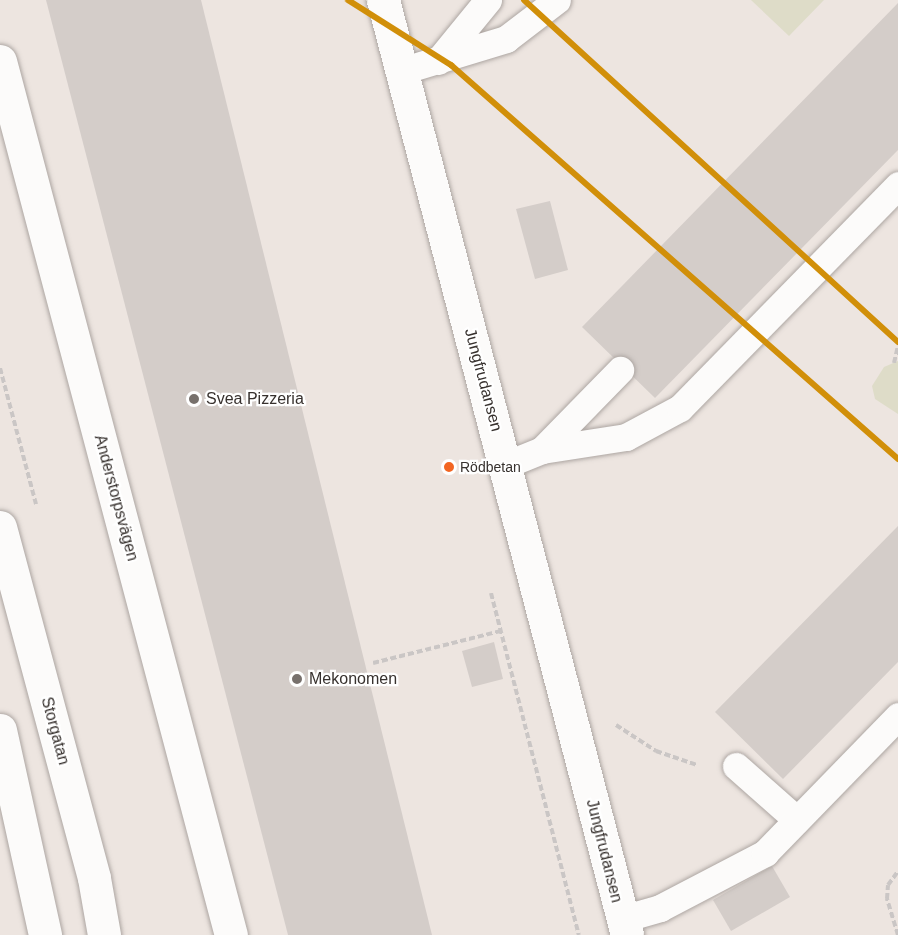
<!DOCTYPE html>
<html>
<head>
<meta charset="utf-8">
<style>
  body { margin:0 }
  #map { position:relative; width:898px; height:935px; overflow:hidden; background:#ede5e0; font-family:Helvetica,sans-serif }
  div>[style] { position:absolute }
  .green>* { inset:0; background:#dedcc8 }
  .building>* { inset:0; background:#d4cdc9 }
  .path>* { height:4px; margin-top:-2px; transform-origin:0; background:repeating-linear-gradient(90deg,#cac6c5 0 6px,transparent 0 9px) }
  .roads { filter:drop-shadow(0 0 2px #ada6a2) drop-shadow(0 0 2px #ada6a2) }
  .service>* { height:27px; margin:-13.5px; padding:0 13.5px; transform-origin:13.5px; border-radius:13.5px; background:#fcfbfa }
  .minor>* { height:33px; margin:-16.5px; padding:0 16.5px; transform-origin:16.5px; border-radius:16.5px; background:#fcfbfa }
  .tertiary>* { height:33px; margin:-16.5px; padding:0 16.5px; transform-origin:16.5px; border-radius:16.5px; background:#fcfbfa }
  .metro-1>* { height:6px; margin:-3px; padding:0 3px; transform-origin:3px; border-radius:3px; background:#d18f09 }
  .dots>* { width:16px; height:16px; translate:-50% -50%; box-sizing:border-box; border:3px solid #fff; border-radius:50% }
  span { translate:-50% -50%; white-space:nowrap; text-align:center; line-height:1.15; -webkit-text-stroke:4.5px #fff; paint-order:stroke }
  .bus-label { font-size:14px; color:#37312e }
  .left { translate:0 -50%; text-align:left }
  .street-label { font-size:16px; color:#37312e }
  .poi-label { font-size:16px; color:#37312e }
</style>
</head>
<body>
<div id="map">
  <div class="green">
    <div style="clip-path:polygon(751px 0,824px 0,789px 36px)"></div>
    <div style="clip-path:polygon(898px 361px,898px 414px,875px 399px,872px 386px,884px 367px)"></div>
  </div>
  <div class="building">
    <div style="clip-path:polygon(46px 0,201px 0,432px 935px,288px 935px)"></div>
    <div style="clip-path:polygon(898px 3px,898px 150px,655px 398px,582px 327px)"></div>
    <div style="clip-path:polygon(550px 201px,568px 270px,535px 279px,516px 209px)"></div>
    <div style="clip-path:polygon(898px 526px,898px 662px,783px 779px,715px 712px)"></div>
    <div style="clip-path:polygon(494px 642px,503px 679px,472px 687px,462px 651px)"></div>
    <div style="clip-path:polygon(772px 866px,790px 897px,731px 931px,713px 900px)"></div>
  </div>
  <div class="path">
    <div style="left:894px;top:363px;width:18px;rotate:-77deg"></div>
    <div style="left:0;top:368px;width:141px;rotate:75.2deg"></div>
    <div style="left:491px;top:593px;width:353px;rotate:75.6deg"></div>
    <div style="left:373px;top:663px;width:131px;rotate:-14.1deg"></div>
    <div style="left:616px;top:725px;width:48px;rotate:33deg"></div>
    <div style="left:656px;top:751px;width:43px;rotate:18.9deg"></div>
    <div style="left:898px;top:935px;width:38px;rotate:-107deg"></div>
    <div style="left:887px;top:899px;width:14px;rotate:-86deg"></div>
    <div style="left:888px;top:885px;width:17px;rotate:-54deg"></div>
  </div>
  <div class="roads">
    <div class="service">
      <div style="left:438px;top:61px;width:79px;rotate:-50.7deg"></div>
      <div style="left:401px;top:71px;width:110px;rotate:-16.9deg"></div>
      <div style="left:506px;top:39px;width:64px;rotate:-37.4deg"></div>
      <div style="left:542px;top:450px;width:112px;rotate:-45.7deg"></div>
      <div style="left:505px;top:465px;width:40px;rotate:-22deg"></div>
      <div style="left:542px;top:450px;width:85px;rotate:-8.8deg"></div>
      <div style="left:626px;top:437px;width:61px;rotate:-28.2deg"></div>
      <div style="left:680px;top:408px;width:312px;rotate:-45.6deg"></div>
      <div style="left:736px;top:766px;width:81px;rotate:41.5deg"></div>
      <div style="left:622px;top:919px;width:40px;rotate:-16deg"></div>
      <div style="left:660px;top:908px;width:119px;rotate:-27.6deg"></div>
      <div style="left:765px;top:853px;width:191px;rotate:-45.8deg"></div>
    </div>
    <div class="minor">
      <div style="left:383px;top:0;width:966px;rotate:75.37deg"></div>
      <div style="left:0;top:61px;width:904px;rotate:75.2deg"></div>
    </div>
    <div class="tertiary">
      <div style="left:0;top:527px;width:363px;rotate:75deg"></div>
      <div style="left:94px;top:878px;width:58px;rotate:80deg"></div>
      <div style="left:0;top:730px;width:210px;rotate:77.6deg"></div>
    </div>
  </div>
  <div class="metro-1">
    <div style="left:348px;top:0;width:122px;rotate:32.3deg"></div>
    <div style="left:451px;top:65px;width:596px;rotate:41.39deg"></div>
    <div style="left:524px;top:0;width:507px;rotate:42.44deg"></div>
  </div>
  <div class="dots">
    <div style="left:194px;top:399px;background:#77706c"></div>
    <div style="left:449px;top:467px;background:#f26522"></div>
    <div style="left:297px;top:679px;background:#77706c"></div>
  </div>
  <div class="bus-label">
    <span class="left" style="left:460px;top:467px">Rödbetan</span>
  </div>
  <div class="street-label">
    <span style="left:483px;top:380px;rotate:75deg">Jungfrudansen</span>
    <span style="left:116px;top:498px;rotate:75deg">Anderstorpsvägen</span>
    <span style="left:55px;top:731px;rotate:75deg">Storgatan</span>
    <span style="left:604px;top:851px;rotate:76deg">Jungfrudansen</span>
  </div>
  <div class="poi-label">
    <span class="left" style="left:206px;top:399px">Svea Pizzeria</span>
    <span class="left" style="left:309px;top:679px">Mekonomen</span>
  </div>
</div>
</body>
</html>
